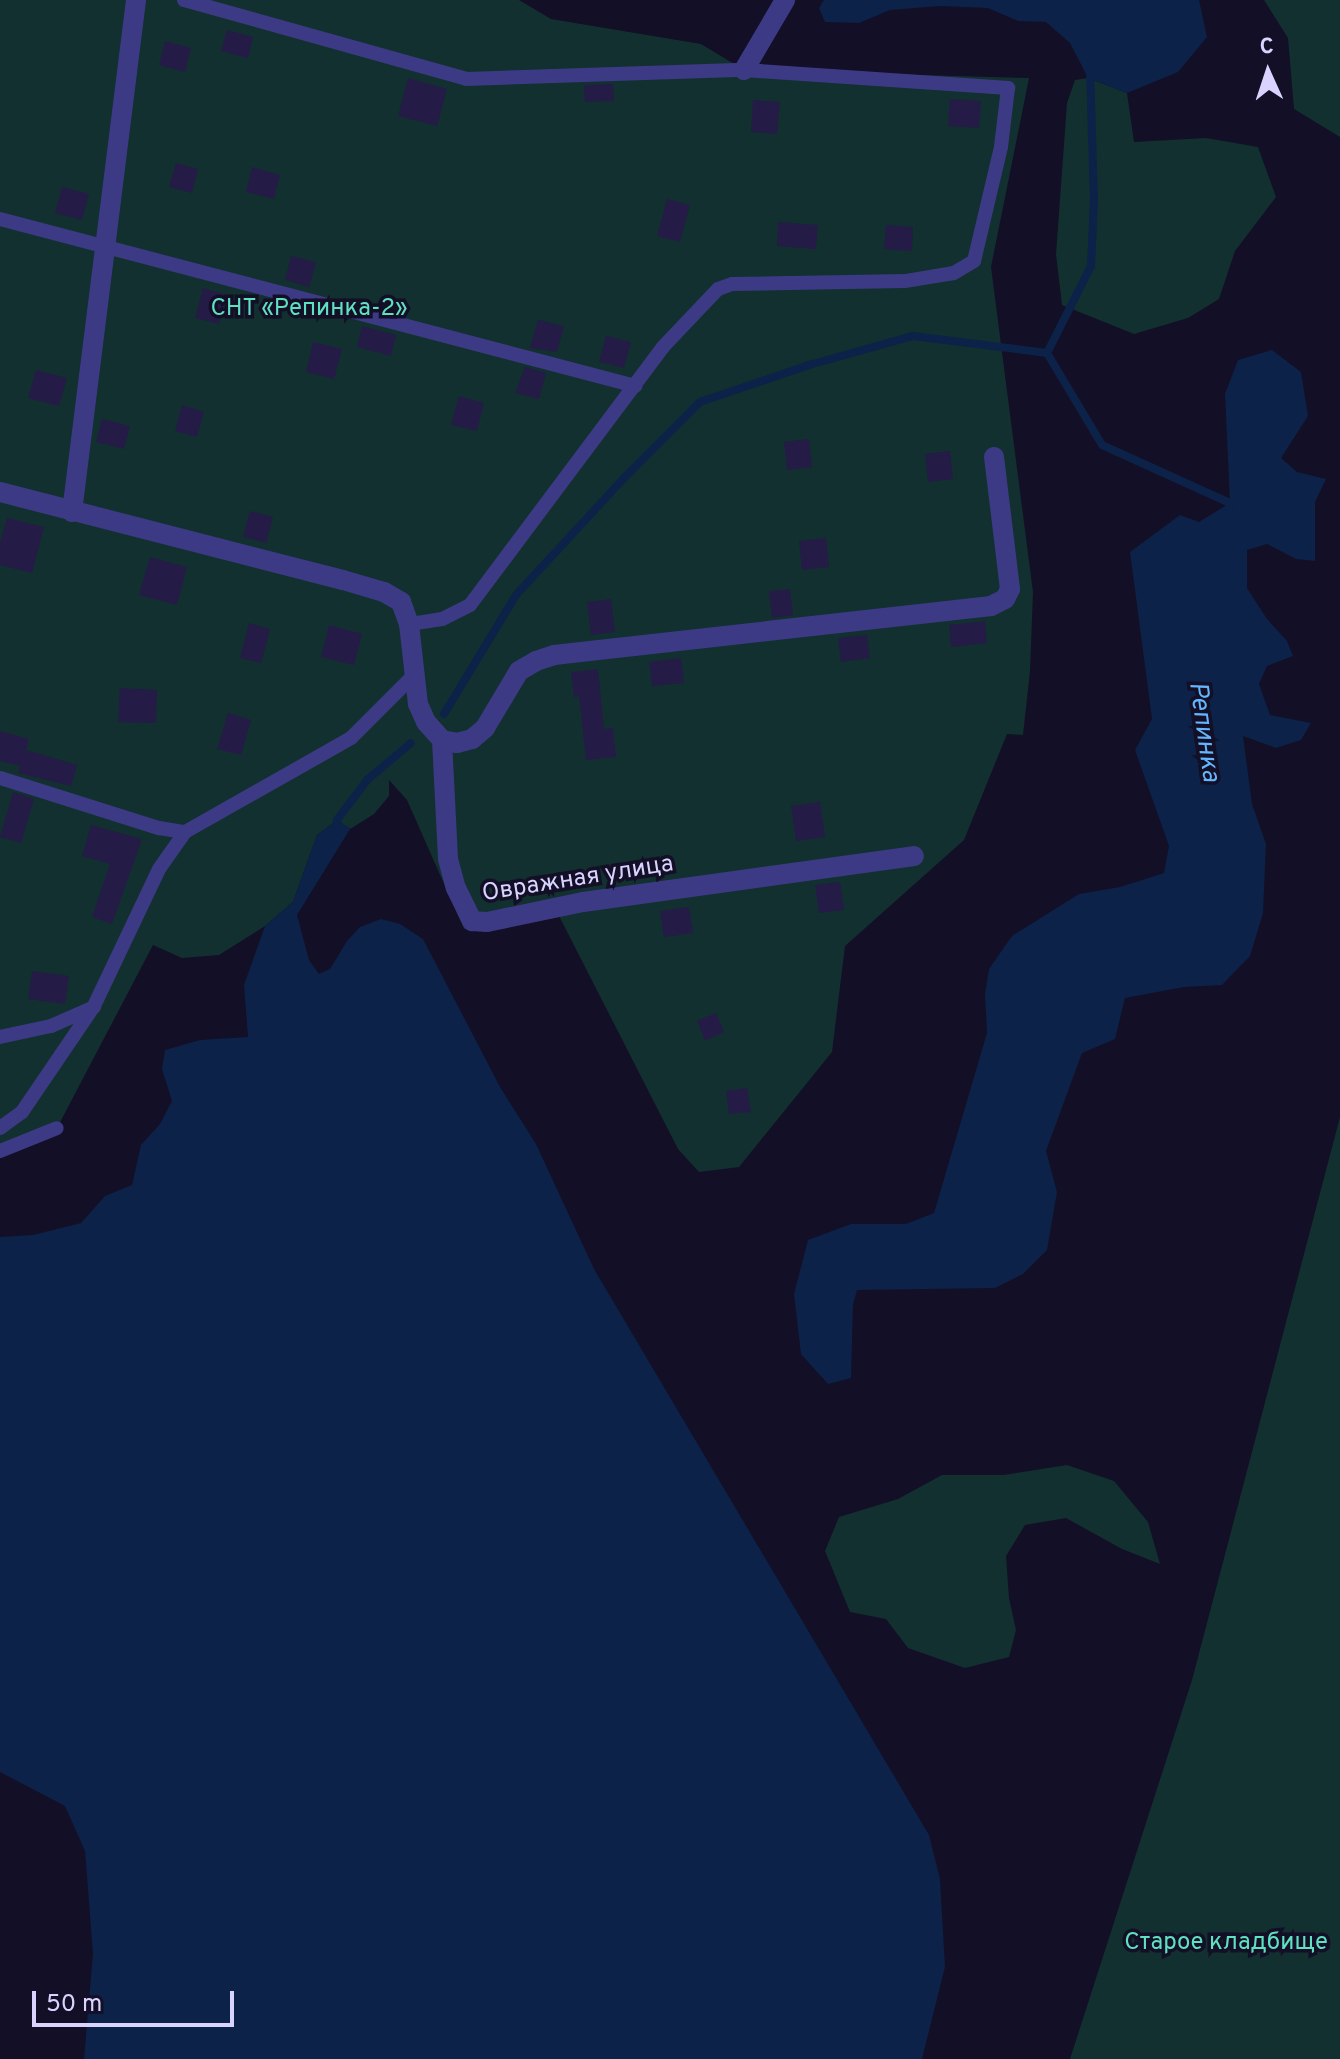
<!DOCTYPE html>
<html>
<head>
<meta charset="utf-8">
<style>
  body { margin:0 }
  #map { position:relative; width:1340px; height:2059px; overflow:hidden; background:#130f26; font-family:Overpass,sans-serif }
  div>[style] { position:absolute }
  .green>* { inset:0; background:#12302f }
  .water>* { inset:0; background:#0c2248 }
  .stream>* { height:8px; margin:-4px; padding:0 4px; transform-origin:4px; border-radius:4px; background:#0c2248 }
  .building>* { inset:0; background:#241b47 }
  .service>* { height:14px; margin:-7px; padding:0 7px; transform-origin:7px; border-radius:7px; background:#3d3a85 }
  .minor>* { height:20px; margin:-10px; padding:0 10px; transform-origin:10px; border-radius:10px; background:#3d3a85 }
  span { translate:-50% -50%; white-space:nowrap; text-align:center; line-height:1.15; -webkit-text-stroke:7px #130f26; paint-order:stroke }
  .park-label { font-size:24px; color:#5fe0c0 }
  .street-label { font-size:24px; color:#d9d4ff }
  .water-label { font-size:26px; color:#62b6ff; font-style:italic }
  .north { position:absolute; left:1228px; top:32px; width:80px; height:80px; -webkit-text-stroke:6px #130f26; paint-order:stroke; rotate:357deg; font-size:22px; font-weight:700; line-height:32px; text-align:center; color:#d9d4ff }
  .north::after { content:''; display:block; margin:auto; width:28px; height:36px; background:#d9d4ff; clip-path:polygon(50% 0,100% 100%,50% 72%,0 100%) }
  .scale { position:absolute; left:32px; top:1991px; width:202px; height:36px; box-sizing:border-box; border:4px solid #d9d4ff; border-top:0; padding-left:10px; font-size:24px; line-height:28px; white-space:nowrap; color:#d9d4ff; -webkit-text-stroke:6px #130f26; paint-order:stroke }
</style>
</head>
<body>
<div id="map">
  <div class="green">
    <div style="clip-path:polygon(0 0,519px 0,551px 19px,701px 44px,744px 70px,1029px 78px,991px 267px,1033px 592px,1030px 671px,1023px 735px,1007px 734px,964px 840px,845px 946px,832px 1052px,739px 1167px,699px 1172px,678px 1149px,557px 912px,464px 929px,407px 800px,389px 780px,389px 796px,374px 814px,350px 829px,337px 820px,317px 835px,293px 902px,265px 926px,219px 955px,182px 958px,153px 945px,57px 1128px,0 1151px)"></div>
    <div style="clip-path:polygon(1264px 0,1340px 0,1340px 137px,1294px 109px,1288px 38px)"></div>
    <div style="clip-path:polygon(1088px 78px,1127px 93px,1134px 142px,1206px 138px,1258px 147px,1276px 197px,1235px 251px,1219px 299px,1188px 318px,1134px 334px,1062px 305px,1056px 254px,1067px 103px,1075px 80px)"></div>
    <div style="clip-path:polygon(1340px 1117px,1340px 2059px,1070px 2059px,1192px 1680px)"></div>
    <div style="clip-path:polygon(1067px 1465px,1114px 1481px,1148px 1522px,1160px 1564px,1122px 1549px,1066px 1518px,1025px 1525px,1006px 1556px,1009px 1598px,1016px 1630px,1009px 1657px,965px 1668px,908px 1648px,886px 1619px,850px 1612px,825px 1551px,839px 1517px,898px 1499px,942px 1475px,1004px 1475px)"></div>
  </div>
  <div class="water">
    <div style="clip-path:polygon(824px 0,1199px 0,1207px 37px,1178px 72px,1127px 93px,1088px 78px,1070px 43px,1046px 22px,1018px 21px,988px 8px,940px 6px,890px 10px,859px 23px,825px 22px,819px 8px)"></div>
    <div style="clip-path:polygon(1272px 350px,1301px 372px,1308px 416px,1281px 458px,1297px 472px,1326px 479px,1315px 502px,1315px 561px,1296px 559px,1267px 544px,1247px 550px,1247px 588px,1267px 619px,1287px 641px,1293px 656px,1267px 666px,1259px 684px,1270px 715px,1311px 723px,1301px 740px,1276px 748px,1243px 736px,1252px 804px,1266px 844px,1263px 913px,1250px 956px,1222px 985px,1184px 987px,1125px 998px,1115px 1039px,1082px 1053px,1046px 1151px,1057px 1192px,1047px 1250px,1023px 1274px,995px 1288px,857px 1290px,853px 1305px,851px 1378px,828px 1384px,801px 1354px,794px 1294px,808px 1240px,851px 1224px,906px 1224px,934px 1213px,987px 1033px,985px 994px,989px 969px,1012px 936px,1079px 894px,1120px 887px,1164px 873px,1169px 846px,1135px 750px,1152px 719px,1130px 552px,1180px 515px,1199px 522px,1230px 503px,1225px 394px,1238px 360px)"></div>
    <div style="clip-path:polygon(337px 820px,350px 829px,297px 915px,309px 960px,319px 974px,330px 969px,347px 941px,360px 927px,381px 919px,400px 924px,423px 939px,500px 1087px,536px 1144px,594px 1269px,929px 1835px,940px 1879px,945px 1967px,922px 2059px,84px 2059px,93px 1954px,85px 1851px,65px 1806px,0 1772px,0 1237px,33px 1235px,81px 1223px,105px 1196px,132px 1185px,141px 1145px,160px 1124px,172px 1101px,162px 1069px,165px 1050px,200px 1040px,248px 1037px,244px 985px,265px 926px,293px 902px,317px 835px)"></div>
  </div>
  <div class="stream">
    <div style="left:1090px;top:71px;width:127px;rotate:88.2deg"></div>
    <div style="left:1094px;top:198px;width:68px;rotate:92.5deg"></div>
    <div style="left:1091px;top:266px;width:97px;rotate:116.8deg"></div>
    <div style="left:1047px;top:353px;width:107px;rotate:59.1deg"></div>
    <div style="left:1102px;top:445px;width:141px;rotate:24.4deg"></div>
    <div style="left:1230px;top:503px;width:9px;rotate:103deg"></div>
    <div style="left:444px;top:714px;width:139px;rotate:-58.8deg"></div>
    <div style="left:516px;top:595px;width:161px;rotate:-47.3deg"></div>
    <div style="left:625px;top:477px;width:106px;rotate:-45deg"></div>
    <div style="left:700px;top:402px;width:115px;rotate:-18.7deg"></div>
    <div style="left:809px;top:365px;width:108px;rotate:-15.6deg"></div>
    <div style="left:913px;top:336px;width:135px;rotate:7.2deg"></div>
    <div style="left:337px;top:820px;width:50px;rotate:-53.1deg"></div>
    <div style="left:367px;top:780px;width:57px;rotate:-40.1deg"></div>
  </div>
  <div class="building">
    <div style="clip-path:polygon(227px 30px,253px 37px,248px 58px,221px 51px)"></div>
    <div style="clip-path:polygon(165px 41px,191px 48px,185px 72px,159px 65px)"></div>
    <div style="clip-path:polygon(408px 78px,447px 89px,437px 126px,398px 116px)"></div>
    <div style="clip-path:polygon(613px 84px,614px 101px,585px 102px,584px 85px)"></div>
    <div style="clip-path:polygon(950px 99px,981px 101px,979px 128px,948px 126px)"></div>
    <div style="clip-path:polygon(753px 100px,780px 102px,777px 134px,751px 132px)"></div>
    <div style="clip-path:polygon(176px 163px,198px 169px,192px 193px,169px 187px)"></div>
    <div style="clip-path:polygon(252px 167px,280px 175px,274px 199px,246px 192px)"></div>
    <div style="clip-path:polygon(62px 187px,89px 194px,82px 220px,55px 213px)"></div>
    <div style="clip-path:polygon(667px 199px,690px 205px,680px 242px,657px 236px)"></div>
    <div style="clip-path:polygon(778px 222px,818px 225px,816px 249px,777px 246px)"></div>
    <div style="clip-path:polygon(886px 225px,913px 227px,912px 251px,884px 249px)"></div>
    <div style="clip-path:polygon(291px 256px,316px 262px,309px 287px,285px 280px)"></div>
    <div style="clip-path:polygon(203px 288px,227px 295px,219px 324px,195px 318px)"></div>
    <div style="clip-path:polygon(538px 320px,564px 326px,557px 352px,530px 348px)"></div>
    <div style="clip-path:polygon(362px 326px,396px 335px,391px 356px,357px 347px)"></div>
    <div style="clip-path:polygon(606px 336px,631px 342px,624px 368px,599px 362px)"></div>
    <div style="clip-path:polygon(313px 342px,342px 349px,334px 379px,306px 372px)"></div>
    <div style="clip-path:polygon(525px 367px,546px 373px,539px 399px,515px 393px)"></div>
    <div style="clip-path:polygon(36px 370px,67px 378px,59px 406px,28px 398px)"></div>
    <div style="clip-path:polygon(459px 396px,484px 403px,477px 431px,451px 425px)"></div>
    <div style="clip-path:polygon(182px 405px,204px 412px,197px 437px,175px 431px)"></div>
    <div style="clip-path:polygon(102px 419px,130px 426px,124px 449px,96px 442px)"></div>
    <div style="clip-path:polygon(809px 439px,812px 467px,787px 470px,784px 442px)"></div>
    <div style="clip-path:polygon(950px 451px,953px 479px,928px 482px,925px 454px)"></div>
    <div style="clip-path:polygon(250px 511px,273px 517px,266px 543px,243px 537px)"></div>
    <div style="clip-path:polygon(7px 518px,44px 527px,32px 573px,0 565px,0 543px)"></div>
    <div style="clip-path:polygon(826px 538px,829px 567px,802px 570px,799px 541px)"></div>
    <div style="clip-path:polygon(150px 557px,187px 567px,177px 605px,139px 595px)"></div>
    <div style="clip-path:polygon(790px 589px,793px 615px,772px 618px,769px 591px)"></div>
    <div style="clip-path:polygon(611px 599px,615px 632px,591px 635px,587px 602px)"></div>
    <div style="clip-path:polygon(985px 621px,987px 643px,951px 647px,949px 625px)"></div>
    <div style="clip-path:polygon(249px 623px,270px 629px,261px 663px,240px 658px)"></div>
    <div style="clip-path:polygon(329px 625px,362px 634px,354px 665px,321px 657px)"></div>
    <div style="clip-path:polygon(867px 635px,870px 658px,841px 662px,838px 638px)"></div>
    <div style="clip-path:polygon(681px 658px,684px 683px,652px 686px,649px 662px)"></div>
    <div style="clip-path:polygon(598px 669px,604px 729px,613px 728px,616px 757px,586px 760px,579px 696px,574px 697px,571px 672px)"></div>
    <div style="clip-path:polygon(120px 688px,157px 690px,156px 723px,118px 722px)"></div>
    <div style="clip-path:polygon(228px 713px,251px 720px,241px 755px,217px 749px)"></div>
    <div style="clip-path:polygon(0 731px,29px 739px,26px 750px,77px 765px,71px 786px,18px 773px,20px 766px,0 761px)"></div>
    <div style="clip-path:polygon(13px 792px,34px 799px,21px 843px,0 837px)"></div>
    <div style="clip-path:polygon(820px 802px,825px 837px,796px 841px,791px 806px)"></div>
    <div style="clip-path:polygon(91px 825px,142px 839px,112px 924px,92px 917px,110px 864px,82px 856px)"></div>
    <div style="clip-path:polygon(840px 882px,844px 910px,819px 913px,815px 885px)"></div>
    <div style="clip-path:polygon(689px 907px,693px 933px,664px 937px,660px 911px)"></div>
    <div style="clip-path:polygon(32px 971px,69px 976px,65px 1004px,28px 999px)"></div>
    <div style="clip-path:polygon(716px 1013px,724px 1032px,705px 1041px,697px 1021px)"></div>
    <div style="clip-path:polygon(747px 1088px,751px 1112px,729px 1114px,726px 1091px)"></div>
  </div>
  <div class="service">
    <div style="left:184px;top:0;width:293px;rotate:15.6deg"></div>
    <div style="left:466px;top:79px;width:278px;rotate:-1.9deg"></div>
    <div style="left:744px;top:70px;width:265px;rotate:3.9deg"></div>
    <div style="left:1008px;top:88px;width:59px;rotate:96.8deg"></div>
    <div style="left:1001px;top:147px;width:117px;rotate:103.3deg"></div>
    <div style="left:974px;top:261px;width:23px;rotate:149deg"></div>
    <div style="left:954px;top:273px;width:50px;rotate:170.7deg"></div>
    <div style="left:905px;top:281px;width:173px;rotate:179deg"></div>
    <div style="left:732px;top:284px;width:15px;rotate:160deg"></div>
    <div style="left:718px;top:289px;width:80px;rotate:133.5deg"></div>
    <div style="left:663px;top:347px;width:322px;rotate:126.8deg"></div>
    <div style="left:470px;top:605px;width:31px;rotate:153deg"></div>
    <div style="left:442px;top:619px;width:33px;rotate:171deg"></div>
    <div style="left:0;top:219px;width:657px;rotate:14.73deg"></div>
    <div style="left:0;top:778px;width:167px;rotate:17.5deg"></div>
    <div style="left:159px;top:828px;width:26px;rotate:9deg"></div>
    <div style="left:0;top:1037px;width:52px;rotate:-12.2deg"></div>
    <div style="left:51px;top:1026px;width:47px;rotate:-23.8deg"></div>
    <div style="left:0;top:1128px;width:27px;rotate:-36deg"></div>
    <div style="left:22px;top:1112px;width:128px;rotate:-55.8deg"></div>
    <div style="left:94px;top:1006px;width:152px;rotate:-64.6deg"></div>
    <div style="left:159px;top:869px;width:45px;rotate:-54.9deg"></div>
    <div style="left:185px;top:832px;width:191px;rotate:-29.5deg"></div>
    <div style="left:351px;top:738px;width:93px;rotate:-45deg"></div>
    <div style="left:0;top:1151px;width:61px;rotate:-22deg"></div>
  </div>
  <div class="minor">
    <div style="left:744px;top:70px;width:81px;rotate:-59.6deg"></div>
    <div style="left:0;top:492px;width:354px;rotate:14.4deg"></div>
    <div style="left:343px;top:580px;width:43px;rotate:16.3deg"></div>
    <div style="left:384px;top:592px;width:20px;rotate:30deg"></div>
    <div style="left:401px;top:602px;width:23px;rotate:70deg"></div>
    <div style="left:409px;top:624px;width:81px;rotate:83.6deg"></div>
    <div style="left:418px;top:704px;width:20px;rotate:66deg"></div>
    <div style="left:426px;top:722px;width:24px;rotate:48deg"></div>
    <div style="left:442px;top:740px;width:119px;rotate:87.1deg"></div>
    <div style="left:448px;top:859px;width:30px;rotate:75deg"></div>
    <div style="left:456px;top:888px;width:37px;rotate:64deg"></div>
    <div style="left:472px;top:921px;width:15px;rotate:4deg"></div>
    <div style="left:487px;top:922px;width:98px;rotate:-11.8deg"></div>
    <div style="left:583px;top:902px;width:334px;rotate:-7.9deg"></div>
    <div style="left:72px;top:512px;width:516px;rotate:-82.87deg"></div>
    <div style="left:442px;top:740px;width:15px;rotate:11deg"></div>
    <div style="left:457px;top:743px;width:16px;rotate:-15deg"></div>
    <div style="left:472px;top:739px;width:17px;rotate:-40deg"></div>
    <div style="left:485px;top:728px;width:66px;rotate:-59.2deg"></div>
    <div style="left:519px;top:671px;width:20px;rotate:-30deg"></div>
    <div style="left:536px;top:661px;width:19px;rotate:-18deg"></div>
    <div style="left:554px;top:655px;width:440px;rotate:-6.4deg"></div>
    <div style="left:991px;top:606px;width:16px;rotate:-27deg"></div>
    <div style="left:1005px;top:599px;width:11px;rotate:-63deg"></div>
    <div style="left:1010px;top:589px;width:133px;rotate:-96.9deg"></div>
  </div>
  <div class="park-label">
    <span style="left:309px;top:310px">СНТ «Репинка-2»</span>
    <span style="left:1226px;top:1944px">Старое кладбище</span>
  </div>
  <div class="street-label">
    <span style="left:578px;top:880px;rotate:-9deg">Овражная улица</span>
  </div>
  <div class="water-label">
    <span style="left:1203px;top:732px;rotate:82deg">Репинка</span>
  </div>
  <div class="north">С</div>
  <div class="scale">50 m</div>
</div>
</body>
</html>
